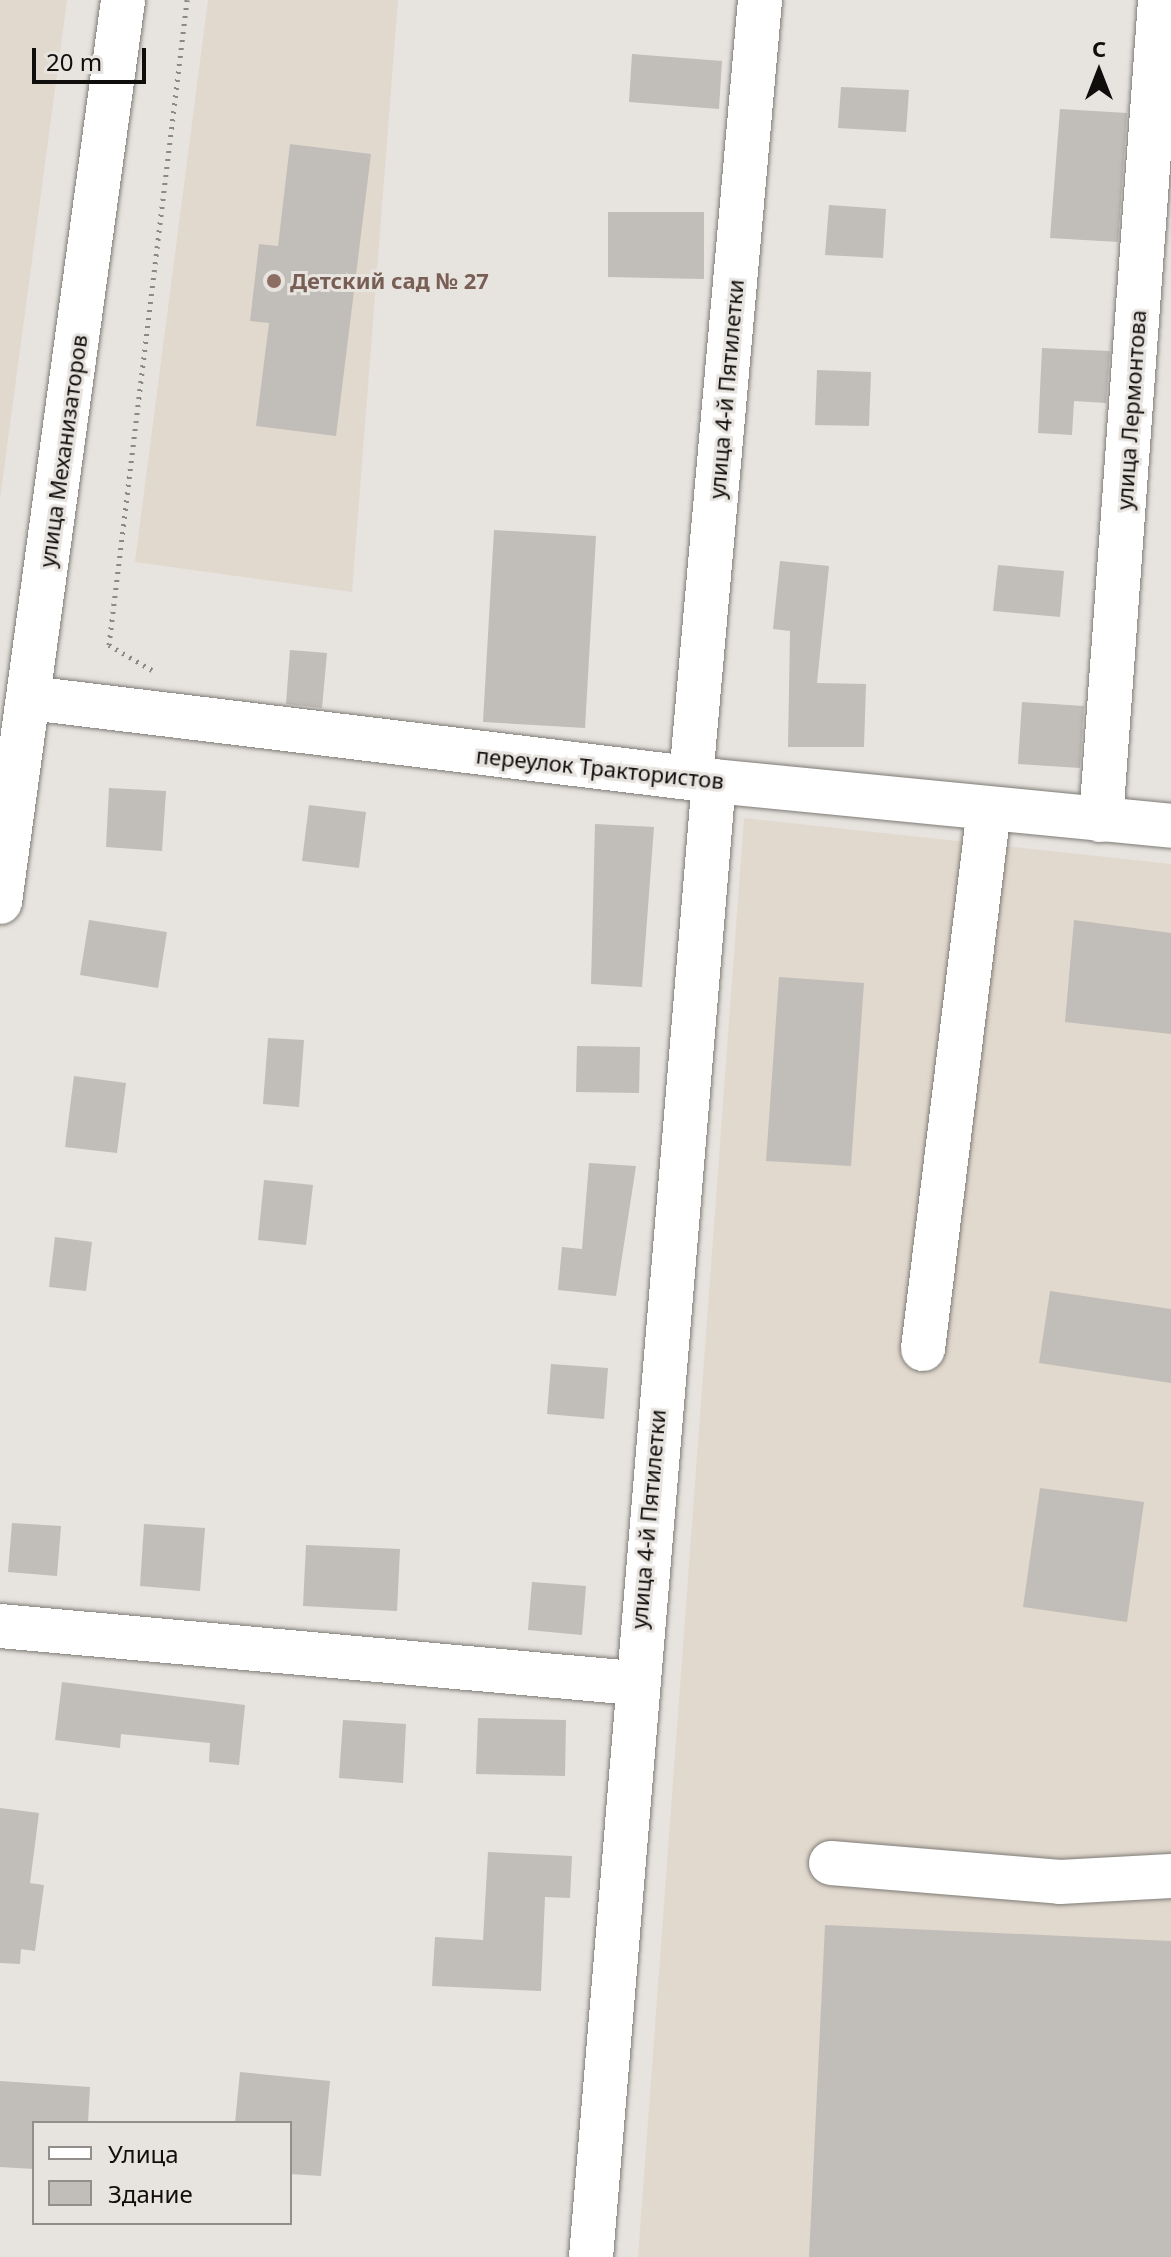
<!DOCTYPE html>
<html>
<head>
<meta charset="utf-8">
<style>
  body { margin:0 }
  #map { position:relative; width:1171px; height:2257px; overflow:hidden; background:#e7e3df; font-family:"Noto Sans",sans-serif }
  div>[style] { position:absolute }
  .built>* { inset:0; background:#e2d9ce }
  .building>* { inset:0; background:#c1bdb8 }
  .path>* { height:5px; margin-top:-2.5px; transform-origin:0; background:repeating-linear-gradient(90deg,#8b8885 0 2px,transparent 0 8px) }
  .roads { filter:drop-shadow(0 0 2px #7e7b76) drop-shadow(0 0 2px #7e7b76) }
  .minor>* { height:44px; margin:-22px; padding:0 22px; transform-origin:22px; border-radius:22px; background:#fff }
  .dots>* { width:22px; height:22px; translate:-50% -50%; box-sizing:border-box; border:4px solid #e7e3df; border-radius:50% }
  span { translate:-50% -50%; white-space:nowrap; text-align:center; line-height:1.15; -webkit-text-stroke:6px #e7e3df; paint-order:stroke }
  .education-label { font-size:22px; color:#785e54; font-weight:700 }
  .left { translate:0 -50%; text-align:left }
  .street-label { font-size:22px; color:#100e0d }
  .legend { position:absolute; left:32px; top:2121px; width:260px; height:104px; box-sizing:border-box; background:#e7e3df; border:2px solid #918e8b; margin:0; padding:10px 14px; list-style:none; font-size:24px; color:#100e0d }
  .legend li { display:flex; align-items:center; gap:16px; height:40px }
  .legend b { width:40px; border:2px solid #918e8b }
  .north { position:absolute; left:1059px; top:32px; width:80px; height:80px; -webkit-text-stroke:6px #e7e3df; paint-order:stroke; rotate:0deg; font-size:22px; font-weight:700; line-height:32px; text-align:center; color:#100e0d }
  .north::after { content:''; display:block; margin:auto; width:28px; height:36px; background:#100e0d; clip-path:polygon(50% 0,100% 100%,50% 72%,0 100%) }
  .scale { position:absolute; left:32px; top:48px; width:114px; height:36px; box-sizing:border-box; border:4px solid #100e0d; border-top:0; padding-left:10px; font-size:24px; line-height:28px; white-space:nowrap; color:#100e0d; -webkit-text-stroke:6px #e7e3df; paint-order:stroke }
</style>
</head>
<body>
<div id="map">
  <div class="built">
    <div style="clip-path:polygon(0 0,67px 0,0 499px)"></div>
    <div style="clip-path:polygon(208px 0,398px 0,352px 592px,135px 562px)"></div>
    <div style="clip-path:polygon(744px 818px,1171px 864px,1171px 2257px,638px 2257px)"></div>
  </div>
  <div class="building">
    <div style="clip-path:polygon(632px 54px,722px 61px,719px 109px,629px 102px)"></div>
    <div style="clip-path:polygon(841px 87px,909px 90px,906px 132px,838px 128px)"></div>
    <div style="clip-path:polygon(1060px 109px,1127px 113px,1118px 242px,1050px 238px)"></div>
    <div style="clip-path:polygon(290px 144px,371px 154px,336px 436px,256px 426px,269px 323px,250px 321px,259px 244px,278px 246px)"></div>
    <div style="clip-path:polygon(829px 205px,886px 209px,883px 258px,825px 255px)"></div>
    <div style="clip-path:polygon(608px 212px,704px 212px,704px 279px,608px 277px)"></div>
    <div style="clip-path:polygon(1042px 348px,1110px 351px,1106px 403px,1074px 401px,1072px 435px,1038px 433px)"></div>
    <div style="clip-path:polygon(817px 370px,871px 372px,869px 426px,815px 425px)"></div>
    <div style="clip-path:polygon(494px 530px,596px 536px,585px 728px,483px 722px)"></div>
    <div style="clip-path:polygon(780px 561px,829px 566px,817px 683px,866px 684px,864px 747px,788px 747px,790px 631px,773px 629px)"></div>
    <div style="clip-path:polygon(998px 565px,1064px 571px,1060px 617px,993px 611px)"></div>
    <div style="clip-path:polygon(290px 650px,327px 653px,322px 708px,286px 704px)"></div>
    <div style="clip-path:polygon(1022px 702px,1084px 706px,1080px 768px,1018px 764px)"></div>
    <div style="clip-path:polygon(109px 788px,166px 791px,162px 851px,106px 847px)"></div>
    <div style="clip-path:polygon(309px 805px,366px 812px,359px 868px,302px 861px)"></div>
    <div style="clip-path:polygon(595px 824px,654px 827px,642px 987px,591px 984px)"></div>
    <div style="clip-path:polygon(89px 920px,167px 932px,158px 988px,80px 975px)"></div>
    <div style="clip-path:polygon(1074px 920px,1171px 933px,1171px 1034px,1065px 1022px)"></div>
    <div style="clip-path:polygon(779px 977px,864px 983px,851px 1166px,766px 1161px)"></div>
    <div style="clip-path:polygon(268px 1038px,304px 1040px,299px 1107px,263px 1104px)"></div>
    <div style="clip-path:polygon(577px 1046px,640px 1047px,639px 1093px,576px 1092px)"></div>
    <div style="clip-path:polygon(74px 1076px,126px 1083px,117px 1153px,65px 1147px)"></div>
    <div style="clip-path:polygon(589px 1163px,636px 1166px,616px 1296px,558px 1290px,562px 1247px,582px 1249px)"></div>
    <div style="clip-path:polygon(264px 1180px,313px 1185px,306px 1245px,258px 1240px)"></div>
    <div style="clip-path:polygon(55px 1237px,92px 1242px,86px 1291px,49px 1287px)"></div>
    <div style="clip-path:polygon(1050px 1291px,1171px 1309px,1171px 1383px,1039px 1363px)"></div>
    <div style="clip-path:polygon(551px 1364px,608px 1368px,604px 1419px,547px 1414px)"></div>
    <div style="clip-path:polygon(1040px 1488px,1144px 1502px,1127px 1622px,1023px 1607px)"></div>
    <div style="clip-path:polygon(12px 1523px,61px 1526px,57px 1576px,8px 1572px)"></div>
    <div style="clip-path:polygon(144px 1524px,205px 1528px,200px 1591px,140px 1586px)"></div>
    <div style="clip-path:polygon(306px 1545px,400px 1549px,397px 1611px,303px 1606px)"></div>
    <div style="clip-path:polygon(532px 1582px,586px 1586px,582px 1635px,528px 1630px)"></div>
    <div style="clip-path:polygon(62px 1682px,245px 1705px,239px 1765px,209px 1762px,210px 1743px,121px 1734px,120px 1748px,55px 1740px)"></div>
    <div style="clip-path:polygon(478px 1718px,566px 1720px,565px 1776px,476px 1774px)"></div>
    <div style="clip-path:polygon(343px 1720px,406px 1724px,403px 1783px,339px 1778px)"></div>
    <div style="clip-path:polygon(0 1808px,39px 1813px,30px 1883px,44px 1885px,35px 1951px,21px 1949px,20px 1964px,0 1963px)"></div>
    <div style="clip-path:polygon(488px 1852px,572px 1856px,570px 1898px,545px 1897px,541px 1991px,432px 1986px,435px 1937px,483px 1940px)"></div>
    <div style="clip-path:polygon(825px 1925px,1171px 1941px,1171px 2257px,809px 2257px)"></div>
    <div style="clip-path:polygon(240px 2072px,330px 2081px,321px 2176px,290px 2174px,290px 2123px,235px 2123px)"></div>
    <div style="clip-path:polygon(0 2081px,90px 2087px,88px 2123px,34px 2123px,34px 2169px,0 2167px)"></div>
  </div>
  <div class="path">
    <div style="left:152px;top:670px;width:50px;rotate:-149.8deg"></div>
    <div style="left:109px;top:645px;width:650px;rotate:-83.1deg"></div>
  </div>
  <div class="roads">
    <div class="minor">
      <div style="left:30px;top:698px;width:689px;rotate:6.92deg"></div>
      <div style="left:714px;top:781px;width:459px;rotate:5.6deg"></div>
      <div style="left:691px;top:778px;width:781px;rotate:-84.93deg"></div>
      <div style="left:1101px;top:820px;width:822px;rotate:-85.88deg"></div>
      <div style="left:0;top:902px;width:910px;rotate:-82.23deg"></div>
      <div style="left:923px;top:1349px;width:544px;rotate:-83.03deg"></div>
      <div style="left:0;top:1626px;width:637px;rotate:5.14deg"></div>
      <div style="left:831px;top:1863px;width:230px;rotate:4.7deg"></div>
      <div style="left:1060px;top:1882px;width:111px;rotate:-3.1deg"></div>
      <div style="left:591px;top:2257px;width:1481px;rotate:-85.24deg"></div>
    </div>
  </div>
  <div class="dots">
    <div style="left:274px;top:281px;background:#8d6e63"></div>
  </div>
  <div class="education-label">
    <span class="left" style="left:290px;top:281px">Детский сад № 27</span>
  </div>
  <div class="street-label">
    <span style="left:726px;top:389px;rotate:-85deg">улица 4-й Пятилетки</span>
    <span style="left:1131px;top:410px;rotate:-86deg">улица Лермонтова</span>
    <span style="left:63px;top:451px;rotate:-82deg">улица Механизаторов</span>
    <span style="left:600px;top:768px;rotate:6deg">переулок Трактористов</span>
    <span style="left:648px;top:1519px;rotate:-85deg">улица 4-й Пятилетки</span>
  </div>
  <ul class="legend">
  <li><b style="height:10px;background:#fff"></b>Улица</li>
  <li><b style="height:22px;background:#c1bdb8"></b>Здание</li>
  </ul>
  <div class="north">С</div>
  <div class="scale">20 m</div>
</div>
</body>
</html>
